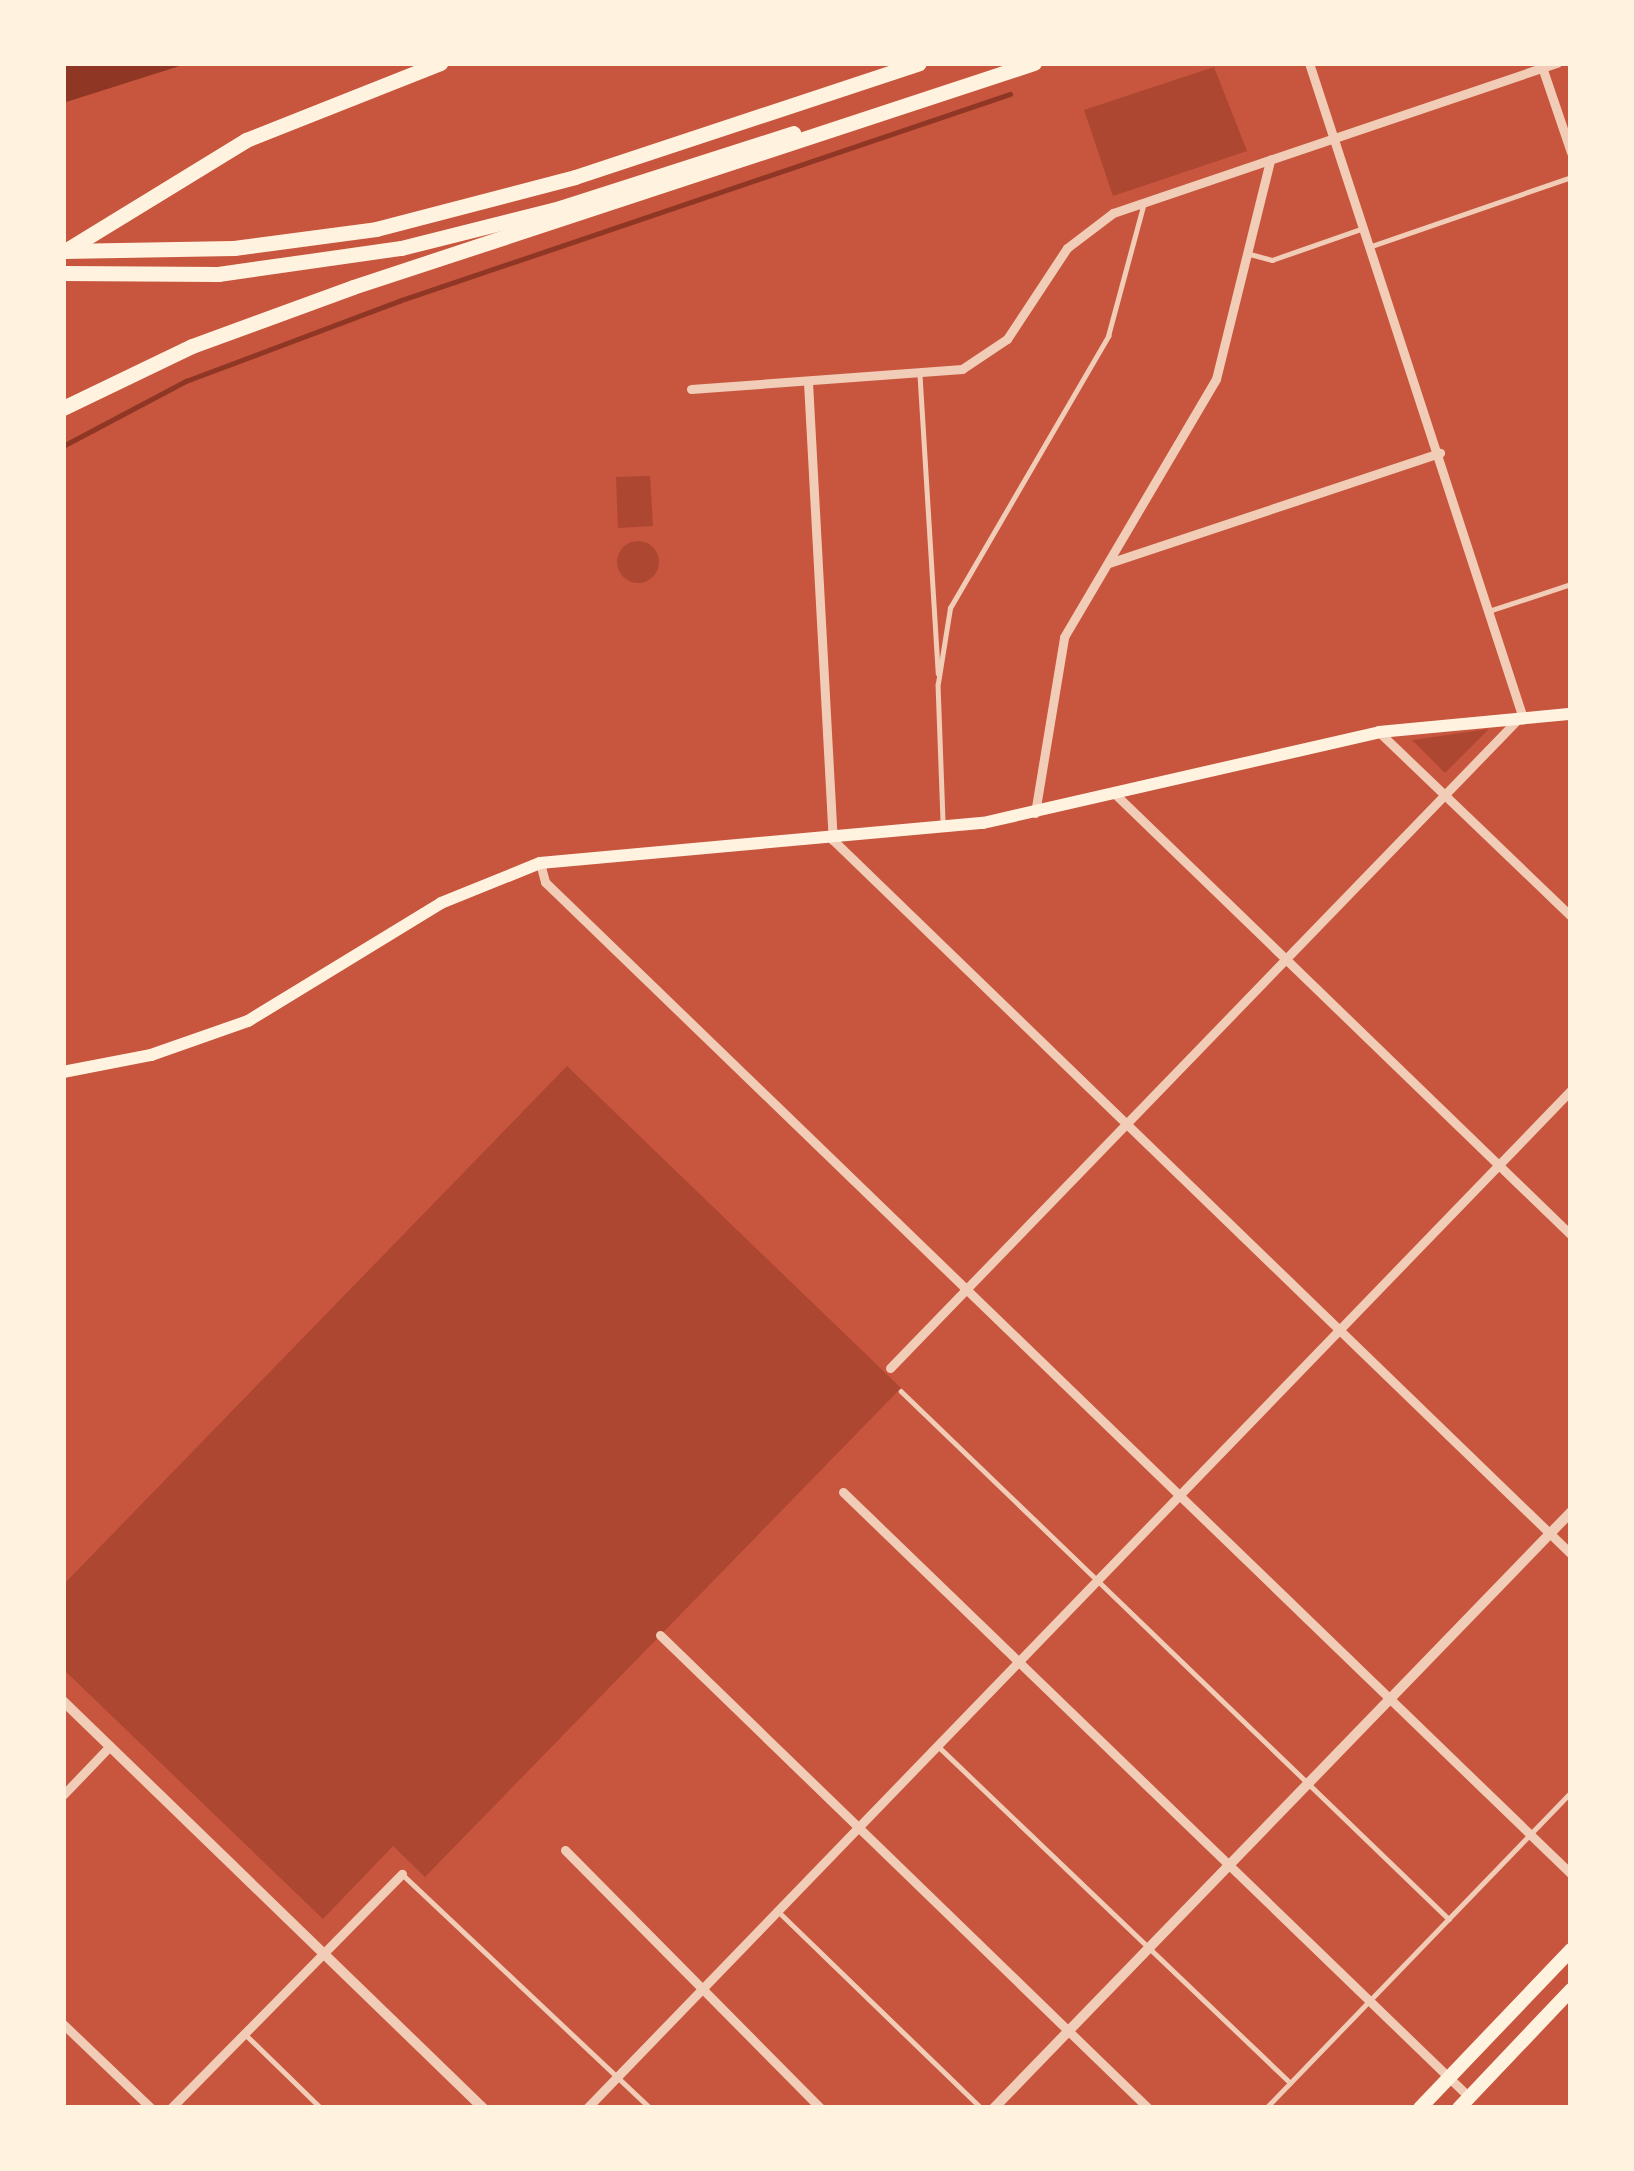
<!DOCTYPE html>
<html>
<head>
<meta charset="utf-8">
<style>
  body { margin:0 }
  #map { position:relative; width:1634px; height:2171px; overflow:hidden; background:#c8553d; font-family:"Work Sans",sans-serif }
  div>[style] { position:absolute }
  .green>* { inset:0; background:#ae4732 }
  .round { border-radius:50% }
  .water>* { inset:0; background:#8f3625 }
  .stream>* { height:4.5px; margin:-2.25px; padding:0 2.25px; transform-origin:2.25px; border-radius:2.25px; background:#8f3625 }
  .service>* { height:4.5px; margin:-2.25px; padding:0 2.25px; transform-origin:2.25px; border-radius:2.25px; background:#f1ccb7 }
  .minor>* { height:9px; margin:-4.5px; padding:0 4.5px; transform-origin:4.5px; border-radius:4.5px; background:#f1ccb7 }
  .tertiary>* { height:10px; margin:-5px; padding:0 5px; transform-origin:5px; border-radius:5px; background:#f1ccb7 }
  .secondary>* { height:12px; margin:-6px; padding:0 6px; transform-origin:6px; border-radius:6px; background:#fff3e0 }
  .primary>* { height:14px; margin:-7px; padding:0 7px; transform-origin:7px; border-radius:7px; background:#fff3e0 }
  .motorway>* { height:15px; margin:-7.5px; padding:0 7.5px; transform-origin:7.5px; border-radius:7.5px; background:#fff3e0 }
  span { translate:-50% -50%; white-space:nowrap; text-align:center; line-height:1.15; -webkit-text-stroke:12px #fff3e0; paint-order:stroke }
  .frame { position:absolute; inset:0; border:66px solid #fff3e0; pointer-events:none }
</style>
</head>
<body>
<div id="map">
  <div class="green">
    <div style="clip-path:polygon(1214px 67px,1247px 151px,1113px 196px,1084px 110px)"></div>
    <div style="clip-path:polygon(650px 476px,653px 526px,618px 528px,616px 477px)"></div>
    <div class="round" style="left:617px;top:541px;width:42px;height:42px"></div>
    <div style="clip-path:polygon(1489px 729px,1445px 773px,1412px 740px)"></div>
    <div style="clip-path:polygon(567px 1066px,901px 1388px,425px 1877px,393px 1846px,323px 1919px,63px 1669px,63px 1585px)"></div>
  </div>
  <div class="water">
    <div style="clip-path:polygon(63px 63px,189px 63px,63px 103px)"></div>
  </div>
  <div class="stream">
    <div style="left:63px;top:446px;width:139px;rotate:-27.9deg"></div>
    <div style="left:186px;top:381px;width:228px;rotate:-20.6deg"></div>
    <div style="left:399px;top:301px;width:645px;rotate:-18.72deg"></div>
  </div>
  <div class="service">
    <div style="left:1372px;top:246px;width:211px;rotate:-19.1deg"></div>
    <div style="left:1250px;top:254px;width:23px;rotate:15deg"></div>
    <div style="left:1272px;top:260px;width:97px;rotate:-19.2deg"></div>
    <div style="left:920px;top:375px;width:299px;rotate:86.5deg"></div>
    <div style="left:1492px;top:610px;width:83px;rotate:-18.2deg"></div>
    <div style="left:938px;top:683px;width:76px;rotate:-80.9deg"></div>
    <div style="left:950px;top:608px;width:315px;rotate:-59.8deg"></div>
    <div style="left:1108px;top:336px;width:138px;rotate:-74.9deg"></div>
    <div style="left:938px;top:684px;width:138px;rotate:87.9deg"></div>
    <div style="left:901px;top:1391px;width:761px;rotate:43.94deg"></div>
    <div style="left:939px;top:1747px;width:486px;rotate:43.7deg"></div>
    <div style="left:402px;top:1874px;width:341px;rotate:43.3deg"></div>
    <div style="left:779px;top:1912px;width:281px;rotate:44.1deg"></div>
    <div style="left:245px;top:2034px;width:106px;rotate:44.2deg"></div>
    <div style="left:1266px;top:2108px;width:439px;rotate:-46deg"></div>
  </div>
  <div class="minor">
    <div style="left:1542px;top:67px;width:90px;rotate:71.2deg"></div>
    <div style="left:808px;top:382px;width:459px;rotate:86.9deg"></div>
    <div style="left:833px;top:840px;width:1027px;rotate:44.05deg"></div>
    <div style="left:691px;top:389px;width:272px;rotate:-4.2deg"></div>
    <div style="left:962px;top:369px;width:54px;rotate:-33.7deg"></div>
    <div style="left:1007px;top:339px;width:109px;rotate:-56.6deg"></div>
    <div style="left:1067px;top:248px;width:58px;rotate:-37.3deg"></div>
    <div style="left:1113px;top:213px;width:469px;rotate:-18.7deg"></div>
    <div style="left:1109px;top:563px;width:349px;rotate:-18.4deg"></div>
    <div style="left:1380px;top:733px;width:265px;rotate:43.8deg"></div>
    <div style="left:1114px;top:793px;width:636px;rotate:44.04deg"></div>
    <div style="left:1035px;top:813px;width:178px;rotate:-80.6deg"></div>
    <div style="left:1064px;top:637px;width:299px;rotate:-59.5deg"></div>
    <div style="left:1216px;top:379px;width:226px;rotate:-76.1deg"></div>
    <div style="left:540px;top:863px;width:20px;rotate:75deg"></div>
    <div style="left:545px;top:882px;width:1427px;rotate:44.03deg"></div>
    <div style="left:890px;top:1368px;width:909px;rotate:-45.94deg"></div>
    <div style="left:1522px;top:715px;width:686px;rotate:-108.09deg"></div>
    <div style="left:843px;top:1492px;width:871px;rotate:44.02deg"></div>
    <div style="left:660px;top:1635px;width:680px;rotate:44.11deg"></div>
    <div style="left:63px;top:1795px;width:68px;rotate:-46.2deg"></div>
    <div style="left:565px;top:1850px;width:363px;rotate:45.3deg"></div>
    <div style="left:63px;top:2024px;width:122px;rotate:43.7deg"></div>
    <div style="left:171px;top:2108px;width:329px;rotate:-45.4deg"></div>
    <div style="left:587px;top:2108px;width:1416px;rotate:-45.97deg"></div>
  </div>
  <div class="tertiary">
    <div style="left:63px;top:1701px;width:585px;rotate:44.1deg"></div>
    <div style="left:994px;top:2108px;width:830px;rotate:-45.93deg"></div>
  </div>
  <div class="secondary">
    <div style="left:63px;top:1072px;width:90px;rotate:-10.9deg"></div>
    <div style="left:151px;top:1055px;width:103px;rotate:-19.3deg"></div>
    <div style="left:248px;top:1021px;width:226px;rotate:-31.4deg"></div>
    <div style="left:441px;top:903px;width:107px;rotate:-22deg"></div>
    <div style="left:540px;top:863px;width:445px;rotate:-5.2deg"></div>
    <div style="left:983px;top:823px;width:406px;rotate:-12.9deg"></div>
    <div style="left:1379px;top:732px;width:193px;rotate:-5.4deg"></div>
  </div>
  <div class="primary">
    <div style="left:1420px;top:2108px;width:219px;rotate:-46.3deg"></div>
    <div style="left:1459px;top:2108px;width:163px;rotate:-46.5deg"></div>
  </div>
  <div class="motorway">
    <div style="left:63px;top:251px;width:171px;rotate:-1deg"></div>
    <div style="left:234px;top:248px;width:143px;rotate:-7.6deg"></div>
    <div style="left:376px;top:229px;width:206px;rotate:-14.6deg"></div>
    <div style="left:575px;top:177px;width:362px;rotate:-18.3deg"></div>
    <div style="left:65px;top:251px;width:212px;rotate:-31.5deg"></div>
    <div style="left:246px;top:140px;width:209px;rotate:-21.6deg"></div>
    <div style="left:63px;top:273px;width:155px;rotate:0.4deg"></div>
    <div style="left:218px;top:274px;width:185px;rotate:-8.1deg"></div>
    <div style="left:401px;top:248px;width:164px;rotate:-14.1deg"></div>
    <div style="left:560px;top:208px;width:245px;rotate:-17.8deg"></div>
    <div style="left:63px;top:408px;width:143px;rotate:-25.7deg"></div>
    <div style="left:192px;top:346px;width:171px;rotate:-20.1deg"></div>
    <div style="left:353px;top:287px;width:717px;rotate:-18.21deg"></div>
  </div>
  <div class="frame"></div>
</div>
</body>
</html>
